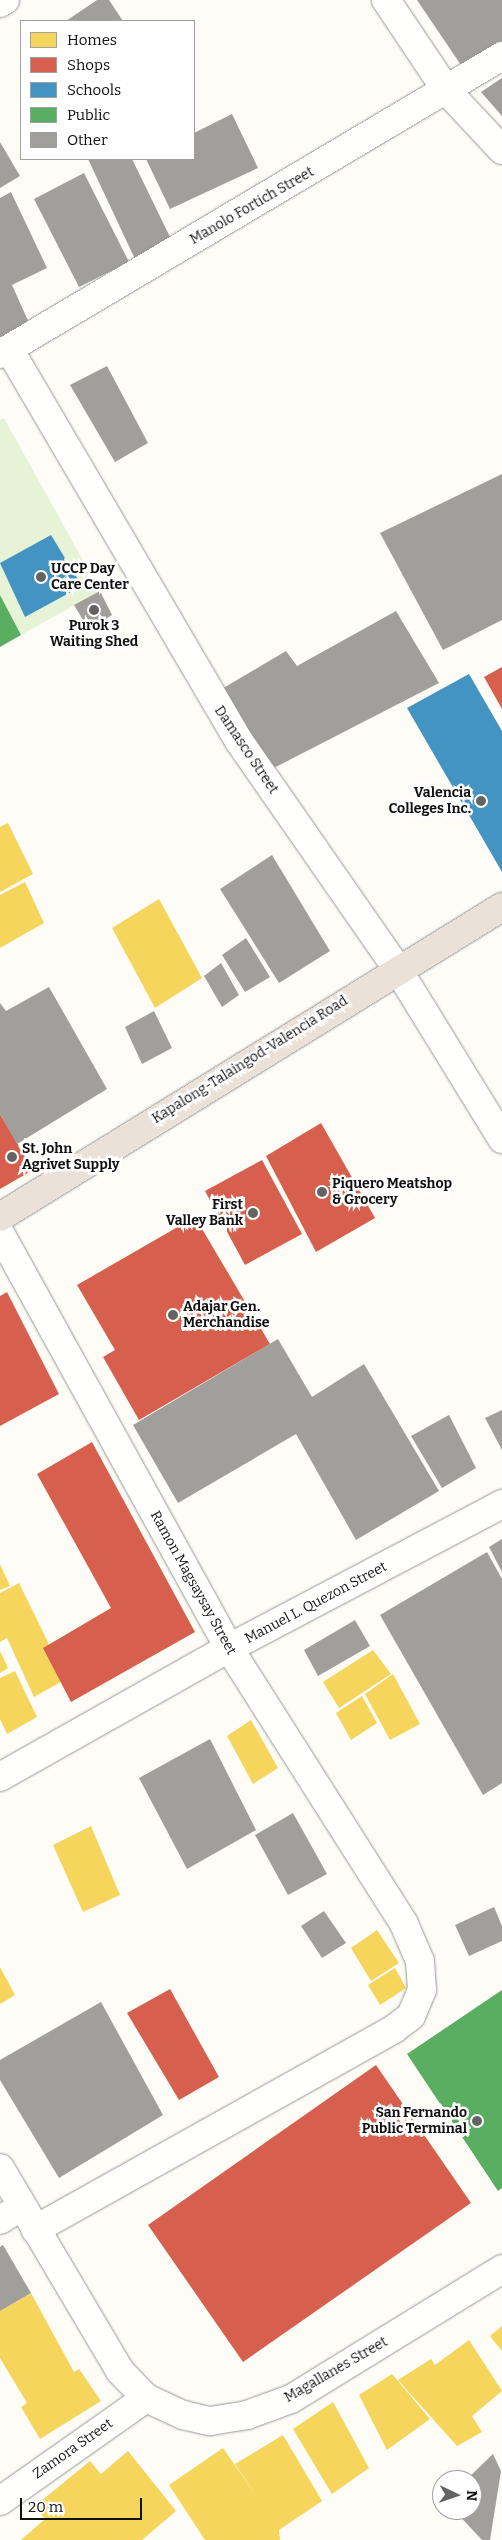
<!DOCTYPE html>
<html>
<head>
<meta charset="utf-8">
<style>
  body { margin:0 }
  #map { position:relative; width:502px; height:2540px; overflow:hidden; background:#fdfcf7; font-family:Bitter,serif }
  div>[style] { position:absolute }
  .green>* { inset:0; background:#e7f3d7 }
  .homes>* { inset:0; background:#f6d55c }
  .shops>* { inset:0; background:#d6604d }
  .schools>* { inset:0; background:#4393c3 }
  .public>* { inset:0; background:#5aae61 }
  .building>* { inset:0; background:#a19f9c }
  .roads { filter:drop-shadow(0 0 1px #979795) drop-shadow(0 0 1px #979795) }
  .street>* { height:28px; margin:-14px; padding:0 14px; transform-origin:14px; border-radius:14px; background:#fffffe }
  .highway>* { height:28px; margin:-14px; padding:0 14px; transform-origin:14px; border-radius:14px; background:#eae1d8 }
  .dots>* { width:14px; height:14px; translate:-50% -50%; box-sizing:border-box; border:2px solid #fff; border-radius:50% }
  span { translate:-50% -50%; white-space:nowrap; text-align:center; line-height:1.15; -webkit-text-stroke:5px #fff; paint-order:stroke }
  .street-label { font-size:14px; color:#111 }
  .poi-label { font-size:14px; color:#111; font-weight:700 }
  .left { translate:0 -50%; text-align:left }
  .right { translate:-100% -50%; text-align:right }
  .legend { position:absolute; left:20px; top:20px; width:175px; height:140px; box-sizing:border-box; background:#fff; border:1px solid #a0a0a0; margin:0; padding:6px 9px; list-style:none; font-size:15px; color:#111 }
  .legend li { display:flex; align-items:center; gap:10px; height:25px }
  .legend b { width:25px; border:1px solid #a0a0a0 }
  .north { position:absolute; left:432px; top:2470px; width:50px; height:50px; box-sizing:border-box; background:#fff; border:1px solid #a0a0a0; border-radius:50%; rotate:93deg; font-size:14px; font-weight:700; line-height:20px; text-align:center; color:#111 }
  .north::after { content:''; display:block; margin:auto; width:18px; height:22px; background:#646362; clip-path:polygon(50% 0,100% 100%,50% 72%,0 100%) }
  .scale { position:absolute; left:20px; top:2498px; width:122px; height:22px; box-sizing:border-box; border:2px solid #111; border-top:0; padding-left:6px; font-size:15px; line-height:18px; white-space:nowrap; color:#111; -webkit-text-stroke:4px #fff; paint-order:stroke }
</style>
</head>
<body>
<div id="map">
  <div class="green">
    <div style="clip-path:polygon(4px 418px,100px 591px,21px 635px,0 595px,0 420px)"></div>
  </div>
  <div class="homes">
    <div style="clip-path:polygon(8px 823px,33px 874px,0 892px,0 827px)"></div>
    <div style="clip-path:polygon(25px 882px,44px 923px,0 948px,0 895px)"></div>
    <div style="clip-path:polygon(159px 899px,202px 978px,155px 1008px,112px 928px)"></div>
    <div style="clip-path:polygon(0 1564px,10px 1586px,0 1590px)"></div>
    <div style="clip-path:polygon(19px 1583px,66px 1679px,34px 1697px,7px 1638px,0 1642px,0 1593px)"></div>
    <div style="clip-path:polygon(373px 1650px,391px 1674px,339px 1708px,323px 1682px)"></div>
    <div style="clip-path:polygon(0 1651px,8px 1668px,0 1673px)"></div>
    <div style="clip-path:polygon(15px 1671px,37px 1717px,7px 1734px,0 1719px,0 1678px)"></div>
    <div style="clip-path:polygon(393px 1674px,420px 1724px,390px 1740px,365px 1694px)"></div>
    <div style="clip-path:polygon(362px 1696px,377px 1723px,351px 1740px,336px 1713px)"></div>
    <div style="clip-path:polygon(251px 1720px,278px 1768px,253px 1784px,227px 1736px)"></div>
    <div style="clip-path:polygon(91px 1826px,120px 1895px,83px 1912px,53px 1845px)"></div>
    <div style="clip-path:polygon(377px 1930px,399px 1963px,371px 1981px,351px 1948px)"></div>
    <div style="clip-path:polygon(0 1967px,15px 1995px,0 2004px)"></div>
    <div style="clip-path:polygon(395px 1968px,406px 1988px,380px 2005px,368px 1985px)"></div>
    <div style="clip-path:polygon(31px 2293px,74px 2372px,79px 2369px,101px 2401px,40px 2439px,21px 2407px,27px 2403px,0 2358px,0 2311px)"></div>
    <div style="clip-path:polygon(502px 2326px,502px 2351px,490px 2336px)"></div>
    <div style="clip-path:polygon(469px 2340px,502px 2391px,472px 2416px,482px 2432px,457px 2446px,398px 2380px,431px 2359px,435px 2365px)"></div>
    <div style="clip-path:polygon(392px 2374px,430px 2419px,387px 2450px,359px 2395px)"></div>
    <div style="clip-path:polygon(333px 2402px,369px 2468px,332px 2494px,293px 2429px)"></div>
    <div style="clip-path:polygon(283px 2435px,322px 2501px,279px 2530px,280px 2540px,205px 2540px,169px 2485px,223px 2448px,257px 2497px,235px 2464px)"></div>
    <div style="clip-path:polygon(128px 2451px,176px 2511px,142px 2540px,21px 2540px,45px 2519px,35px 2506px,90px 2461px,101px 2474px)"></div>
  </div>
  <div class="shops">
    <div style="clip-path:polygon(502px 667px,502px 709px,484px 677px)"></div>
    <div style="clip-path:polygon(0 1114px,33px 1170px,0 1189px)"></div>
    <div style="clip-path:polygon(321px 1123px,375px 1218px,316px 1252px,266px 1156px)"></div>
    <div style="clip-path:polygon(262px 1160px,302px 1234px,245px 1265px,205px 1191px)"></div>
    <div style="clip-path:polygon(195px 1217px,270px 1344px,139px 1420px,103px 1357px,115px 1350px,77px 1285px)"></div>
    <div style="clip-path:polygon(7px 1292px,59px 1394px,0 1426px,0 1296px)"></div>
    <div style="clip-path:polygon(92px 1442px,195px 1632px,71px 1702px,43px 1648px,111px 1608px,37px 1474px)"></div>
    <div style="clip-path:polygon(170px 1989px,219px 2077px,179px 2100px,127px 2013px)"></div>
    <div style="clip-path:polygon(376px 2065px,471px 2203px,243px 2362px,148px 2225px)"></div>
  </div>
  <div class="schools">
    <div style="clip-path:polygon(51px 535px,82px 586px,25px 617px,0 563px)"></div>
    <div style="clip-path:polygon(469px 674px,502px 731px,502px 872px,407px 708px)"></div>
  </div>
  <div class="public">
    <div style="clip-path:polygon(0 595px,21px 635px,0 647px)"></div>
    <div style="clip-path:polygon(502px 1990px,502px 2188px,498px 2191px,407px 2054px)"></div>
  </div>
  <div class="building">
    <div style="clip-path:polygon(97px 0,109px 0,123px 21px,66px 21px)"></div>
    <div style="clip-path:polygon(417px 0,502px 0,502px 50px,467px 74px)"></div>
    <div style="clip-path:polygon(502px 78px,502px 116px,481px 92px)"></div>
    <div style="clip-path:polygon(232px 114px,258px 168px,170px 209px,146px 159px,194px 159px,194px 133px)"></div>
    <div style="clip-path:polygon(0 142px,20px 176px,0 188px)"></div>
    <div style="clip-path:polygon(88px 159px,132px 159px,172px 241px,135px 259px)"></div>
    <div style="clip-path:polygon(84px 173px,129px 262px,79px 287px,34px 199px)"></div>
    <div style="clip-path:polygon(11px 192px,47px 268px,12px 285px,30px 325px,0 339px,0 198px)"></div>
    <div style="clip-path:polygon(107px 366px,148px 443px,115px 462px,70px 385px)"></div>
    <div style="clip-path:polygon(502px 474px,502px 620px,443px 650px,380px 533px)"></div>
    <div style="clip-path:polygon(100px 591px,112px 615px,89px 630px,74px 605px)"></div>
    <div style="clip-path:polygon(396px 611px,439px 683px,266px 772px,220px 690px,286px 651px,297px 666px)"></div>
    <div style="clip-path:polygon(272px 855px,330px 951px,279px 983px,220px 889px)"></div>
    <div style="clip-path:polygon(246px 938px,270px 977px,245px 992px,222px 955px)"></div>
    <div style="clip-path:polygon(221px 963px,239px 995px,222px 1007px,204px 976px)"></div>
    <div style="clip-path:polygon(49px 987px,107px 1089px,17px 1144px,0 1114px,0 1003px,6px 1011px)"></div>
    <div style="clip-path:polygon(154px 1011px,172px 1048px,142px 1064px,125px 1027px)"></div>
    <div style="clip-path:polygon(278px 1339px,312px 1397px,364px 1364px,439px 1491px,356px 1540px,296px 1434px,178px 1503px,133px 1425px)"></div>
    <div style="clip-path:polygon(502px 1410px,502px 1450px,485px 1418px)"></div>
    <div style="clip-path:polygon(449px 1415px,476px 1468px,442px 1488px,411px 1436px)"></div>
    <div style="clip-path:polygon(502px 1539px,502px 1572px,489px 1547px)"></div>
    <div style="clip-path:polygon(487px 1552px,502px 1579px,502px 1783px,483px 1795px,380px 1615px)"></div>
    <div style="clip-path:polygon(355px 1620px,370px 1646px,318px 1676px,304px 1650px)"></div>
    <div style="clip-path:polygon(210px 1739px,256px 1830px,187px 1869px,139px 1778px)"></div>
    <div style="clip-path:polygon(293px 1813px,327px 1874px,288px 1895px,255px 1835px)"></div>
    <div style="clip-path:polygon(494px 1907px,502px 1926px,502px 1941px,469px 1956px,455px 1925px)"></div>
    <div style="clip-path:polygon(324px 1911px,346px 1943px,322px 1958px,301px 1926px)"></div>
    <div style="clip-path:polygon(101px 2002px,163px 2115px,59px 2178px,0 2080px,0 2060px)"></div>
    <div style="clip-path:polygon(3px 2245px,31px 2293px,0 2311px,0 2247px)"></div>
    <div style="clip-path:polygon(493px 2454px,501px 2471px,490px 2540px,482px 2540px,454px 2510px,472px 2510px,472px 2480px,466px 2480px)"></div>
  </div>
  <div class="roads">
    <div class="street">
      <div style="left:386px;top:0;width:110px;rotate:56.2deg"></div>
      <div style="left:447px;top:91px;width:81px;rotate:47deg"></div>
      <div style="left:0;top:3px;width:6px;rotate:-31deg"></div>
      <div style="left:9px;top:349px;width:454px;rotate:59.6deg"></div>
      <div style="left:239px;top:741px;width:277px;rotate:55.2deg"></div>
      <div style="left:397px;top:968px;width:201px;rotate:58.4deg"></div>
      <div style="left:0;top:354px;width:584px;rotate:-30.69deg"></div>
      <div style="left:0;top:1233px;width:474px;rotate:61.1deg"></div>
      <div style="left:229px;top:1648px;width:327px;rotate:57.6deg"></div>
      <div style="left:404px;top:1924px;width:40px;rotate:66.6deg"></div>
      <div style="left:420px;top:1961px;width:29px;rotate:86deg"></div>
      <div style="left:422px;top:1990px;width:28px;rotate:113deg"></div>
      <div style="left:411px;top:2016px;width:21px;rotate:143deg"></div>
      <div style="left:394px;top:2029px;width:411px;rotate:150.8deg"></div>
      <div style="left:0;top:1777px;width:263px;rotate:-29.4deg"></div>
      <div style="left:229px;top:1648px;width:309px;rotate:-27.8deg"></div>
      <div style="left:0;top:2168px;width:236px;rotate:59.4deg"></div>
      <div style="left:120px;top:2371px;width:37px;rotate:46deg"></div>
      <div style="left:146px;top:2398px;width:41px;rotate:24.7deg"></div>
      <div style="left:183px;top:2415px;width:28px;rotate:13deg"></div>
      <div style="left:210px;top:2421px;width:37px;rotate:-9deg"></div>
      <div style="left:247px;top:2415px;width:47px;rotate:-20deg"></div>
      <div style="left:291px;top:2399px;width:248px;rotate:-31.6deg"></div>
      <div style="left:0;top:2220px;width:25px;rotate:-32deg"></div>
      <div style="left:0;top:2501px;width:179px;rotate:-35.2deg"></div>
    </div>
    <div class="highway">
      <div style="left:0;top:1217px;width:590px;rotate:-31.7deg"></div>
    </div>
  </div>
  <div class="dots">
    <div style="left:41px;top:577px;background:#646362"></div>
    <div style="left:94px;top:610px;background:#646362"></div>
    <div style="left:481px;top:801px;background:#646362"></div>
    <div style="left:12px;top:1157px;background:#646362"></div>
    <div style="left:322px;top:1192px;background:#646362"></div>
    <div style="left:253px;top:1213px;background:#646362"></div>
    <div style="left:173px;top:1315px;background:#646362"></div>
    <div style="left:477px;top:2121px;background:#646362"></div>
  </div>
  <div class="street-label">
    <span style="left:252px;top:206px;rotate:-30deg">Manolo Fortich Street</span>
    <span style="left:246px;top:750px;rotate:56deg">Damasco Street</span>
    <span style="left:250px;top:1060px;rotate:-32deg">Kapalong-Talaingod-Valencia Road</span>
    <span style="left:193px;top:1583px;rotate:61deg">Ramon Magsaysay Street</span>
    <span style="left:316px;top:1603px;rotate:-28deg">Manuel L. Quezon Street</span>
    <span style="left:336px;top:2370px;rotate:-30deg">Magallanes Street</span>
    <span style="left:73px;top:2449px;rotate:-35deg">Zamora Street</span>
  </div>
  <div class="poi-label">
    <span class="left" style="left:51px;top:577px">UCCP Day<br>Care Center</span>
    <span style="left:94px;top:634px">Purok 3<br>Waiting Shed</span>
    <span class="right" style="left:471px;top:801px">Valencia<br>Colleges Inc.</span>
    <span class="left" style="left:22px;top:1157px">St. John<br>Agrivet Supply</span>
    <span class="left" style="left:332px;top:1192px">Piquero Meatshop<br>&amp; Grocery</span>
    <span class="right" style="left:243px;top:1213px">First<br>Valley Bank</span>
    <span class="left" style="left:183px;top:1315px">Adajar Gen.<br>Merchandise</span>
    <span class="right" style="left:467px;top:2121px">San Fernando<br>Public Terminal</span>
  </div>
  <ul class="legend">
  <li><b style="height:14px;background:#f6d55c"></b>Homes</li>
  <li><b style="height:14px;background:#d6604d"></b>Shops</li>
  <li><b style="height:14px;background:#4393c3"></b>Schools</li>
  <li><b style="height:14px;background:#5aae61"></b>Public</li>
  <li><b style="height:14px;background:#a19f9c"></b>Other</li>
  </ul>
  <div class="north">N</div>
  <div class="scale">20 m</div>
</div>
</body>
</html>
